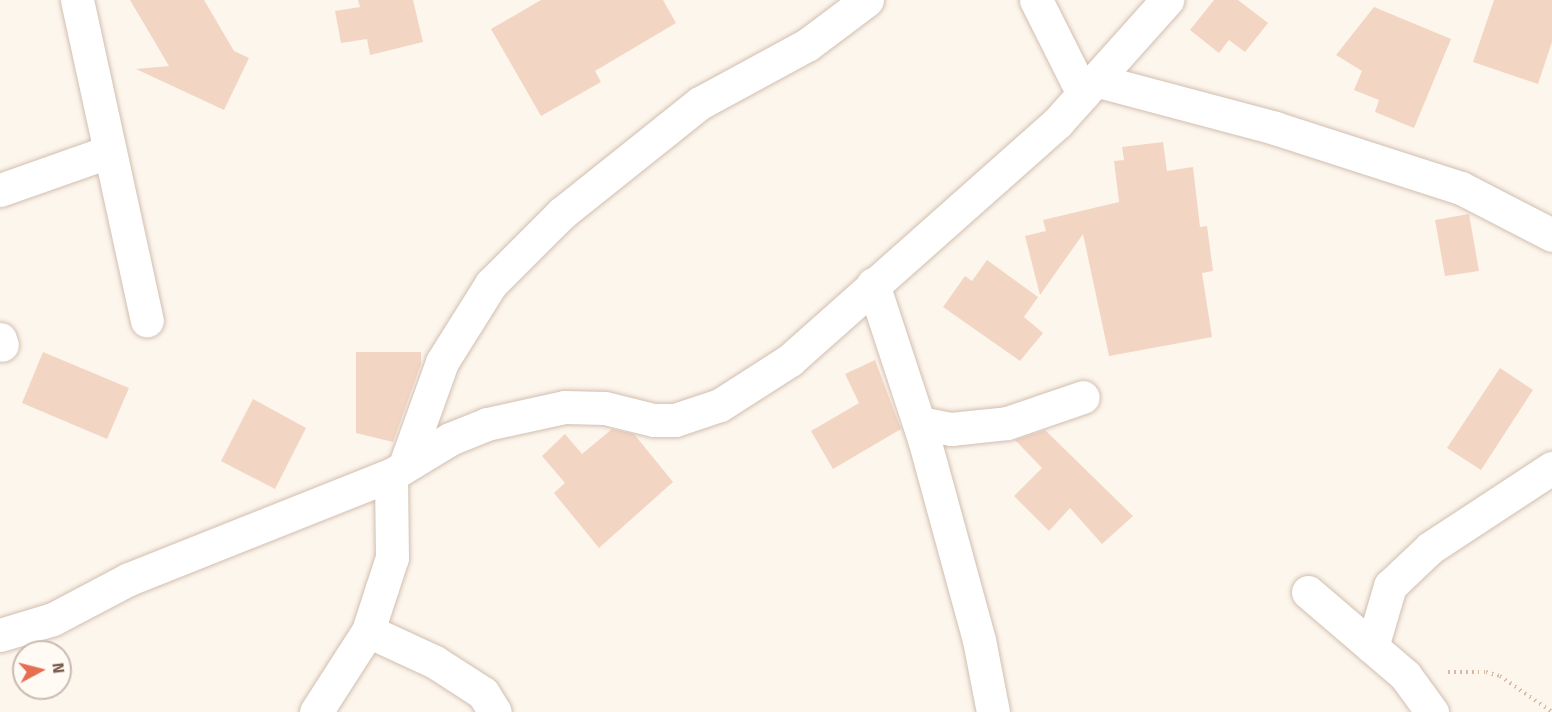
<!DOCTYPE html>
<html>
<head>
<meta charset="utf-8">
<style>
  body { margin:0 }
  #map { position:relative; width:1552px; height:712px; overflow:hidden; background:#fdf6ec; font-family:"Fira Sans",sans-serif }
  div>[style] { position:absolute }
  .building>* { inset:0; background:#f3d5c3 }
  .path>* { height:4px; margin-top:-2px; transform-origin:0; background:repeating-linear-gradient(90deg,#d9b8a5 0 1.5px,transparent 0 6px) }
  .roads { filter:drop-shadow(0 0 2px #d1beb0) drop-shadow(0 0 2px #d1beb0) }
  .minor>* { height:33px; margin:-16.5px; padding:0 16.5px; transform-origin:16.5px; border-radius:16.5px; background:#fff }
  span { translate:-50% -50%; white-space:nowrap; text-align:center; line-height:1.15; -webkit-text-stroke:5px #fffaf3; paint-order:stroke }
  .north { position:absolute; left:12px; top:640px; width:60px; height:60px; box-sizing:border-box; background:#fffaf3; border:2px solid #cabbb1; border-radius:50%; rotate:83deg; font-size:16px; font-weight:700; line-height:24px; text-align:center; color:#7a5c4d }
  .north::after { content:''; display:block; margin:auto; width:21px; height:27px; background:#e76f51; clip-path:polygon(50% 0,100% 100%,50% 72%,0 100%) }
</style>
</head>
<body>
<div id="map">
  <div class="building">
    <div style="clip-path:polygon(130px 0,204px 0,234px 51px,249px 58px,224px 110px,136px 69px,169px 66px)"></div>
    <div style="clip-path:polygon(358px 0,413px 0,423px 42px,370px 55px,367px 39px,341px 43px,335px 11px,360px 7px)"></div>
    <div style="clip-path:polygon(541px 0,663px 0,676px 23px,595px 71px,601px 82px,541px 116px,491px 29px)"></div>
    <div style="clip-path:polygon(1214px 0,1238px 0,1268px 23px,1245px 52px,1229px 40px,1219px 53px,1190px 30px)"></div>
    <div style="clip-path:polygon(1494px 0,1552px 0,1552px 42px,1538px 84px,1473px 62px)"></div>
    <div style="clip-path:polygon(1374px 7px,1451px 39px,1414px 128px,1375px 112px,1379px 100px,1354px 90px,1362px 71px,1336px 55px)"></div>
    <div style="clip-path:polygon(1163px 142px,1167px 171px,1193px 167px,1200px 227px,1207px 226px,1213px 271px,1202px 273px,1212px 337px,1109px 356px,1083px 234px,1040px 295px,1025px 236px,1046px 231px,1043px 220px,1119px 202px,1114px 161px,1124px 160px,1122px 147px)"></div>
    <div style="clip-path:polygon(1469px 214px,1479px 271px,1445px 276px,1435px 220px)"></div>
    <div style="clip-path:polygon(987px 260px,1038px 297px,1024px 317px,1043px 333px,1020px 361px,943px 307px,965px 276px,972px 281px)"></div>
    <div style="clip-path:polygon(43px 352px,129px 388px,107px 439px,22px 403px)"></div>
    <div style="clip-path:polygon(356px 352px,421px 352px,421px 364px,393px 442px,356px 433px)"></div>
    <div style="clip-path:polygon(875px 360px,901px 429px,833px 469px,811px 431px,859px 403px,845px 374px)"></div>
    <div style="clip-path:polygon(1500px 368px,1533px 390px,1481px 470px,1447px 448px)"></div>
    <div style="clip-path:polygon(253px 399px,306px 428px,275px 489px,221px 461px)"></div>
    <div style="clip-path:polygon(612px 429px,634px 434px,673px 482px,599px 548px,554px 493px,565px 483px,542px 456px,565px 434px,582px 454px)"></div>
    <div style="clip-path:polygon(1045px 430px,1133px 516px,1102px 544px,1070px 508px,1049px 531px,1014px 496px,1042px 468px,1015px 440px)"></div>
  </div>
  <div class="path">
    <div style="left:1448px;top:672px;width:38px"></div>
    <div style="left:1486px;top:672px;width:15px;rotate:16deg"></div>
    <div style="left:1500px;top:676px;width:63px;rotate:34.7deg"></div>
  </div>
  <div class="roads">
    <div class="minor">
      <div style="left:77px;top:0;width:328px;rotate:77.7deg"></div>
      <div style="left:1036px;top:0;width:105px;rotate:63.4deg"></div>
      <div style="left:1095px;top:80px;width:186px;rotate:14.9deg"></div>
      <div style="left:1275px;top:128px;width:195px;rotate:17.9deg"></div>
      <div style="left:1461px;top:188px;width:102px;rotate:27.3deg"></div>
      <div style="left:0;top:190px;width:114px;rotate:-19.4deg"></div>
      <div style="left:873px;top:284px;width:163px;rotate:71.8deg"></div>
      <div style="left:924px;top:439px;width:208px;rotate:74.7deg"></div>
      <div style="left:979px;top:640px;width:73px;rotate:79deg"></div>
      <div style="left:0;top:339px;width:6px;rotate:72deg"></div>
      <div style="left:920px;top:423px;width:32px;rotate:11deg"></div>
      <div style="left:951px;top:429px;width:56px;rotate:-6.1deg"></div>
      <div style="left:1007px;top:423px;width:80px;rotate:-18.9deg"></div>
      <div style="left:405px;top:465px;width:109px;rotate:-70.2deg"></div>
      <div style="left:442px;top:362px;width:92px;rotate:-57.9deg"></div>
      <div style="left:491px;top:284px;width:100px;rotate:-45deg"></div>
      <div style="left:562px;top:213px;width:176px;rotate:-38.6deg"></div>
      <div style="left:700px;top:103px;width:122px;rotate:-28.5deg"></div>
      <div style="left:807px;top:45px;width:75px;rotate:-36.9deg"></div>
      <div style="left:1308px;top:592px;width:128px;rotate:40.6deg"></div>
      <div style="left:1405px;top:675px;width:46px;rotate:53.9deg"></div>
      <div style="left:368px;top:631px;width:74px;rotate:24.8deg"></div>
      <div style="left:435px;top:662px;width:57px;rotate:32.9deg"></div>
      <div style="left:483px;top:693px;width:22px;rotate:58deg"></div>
      <div style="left:0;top:635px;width:55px;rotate:-16.8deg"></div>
      <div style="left:53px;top:619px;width:86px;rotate:-27.8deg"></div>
      <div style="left:129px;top:579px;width:282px;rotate:-21.7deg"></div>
      <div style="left:391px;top:475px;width:69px;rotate:-31.4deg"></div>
      <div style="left:450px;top:439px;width:40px;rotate:-22deg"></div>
      <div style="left:487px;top:424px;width:80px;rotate:-12.3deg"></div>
      <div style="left:565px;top:407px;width:40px;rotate:1.4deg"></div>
      <div style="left:605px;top:408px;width:50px;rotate:13.8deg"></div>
      <div style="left:654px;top:420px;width:21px"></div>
      <div style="left:675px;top:420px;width:47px;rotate:-18.4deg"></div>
      <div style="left:720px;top:405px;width:83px;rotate:-32.7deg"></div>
      <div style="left:790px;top:360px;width:358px;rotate:-41.6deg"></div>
      <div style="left:1058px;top:122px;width:164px;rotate:-48.2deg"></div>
      <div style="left:1372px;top:647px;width:64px;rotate:-73.6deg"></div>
      <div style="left:1390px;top:586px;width:55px;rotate:-43.5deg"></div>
      <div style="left:1430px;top:548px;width:146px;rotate:-33.3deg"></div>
      <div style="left:316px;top:712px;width:96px;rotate:-57.3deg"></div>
      <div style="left:368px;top:631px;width:45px;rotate:-72deg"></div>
      <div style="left:382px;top:588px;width:32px;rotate:-72deg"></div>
      <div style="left:392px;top:558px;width:83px;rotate:-90.7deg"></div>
    </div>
  </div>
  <div class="north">N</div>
</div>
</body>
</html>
